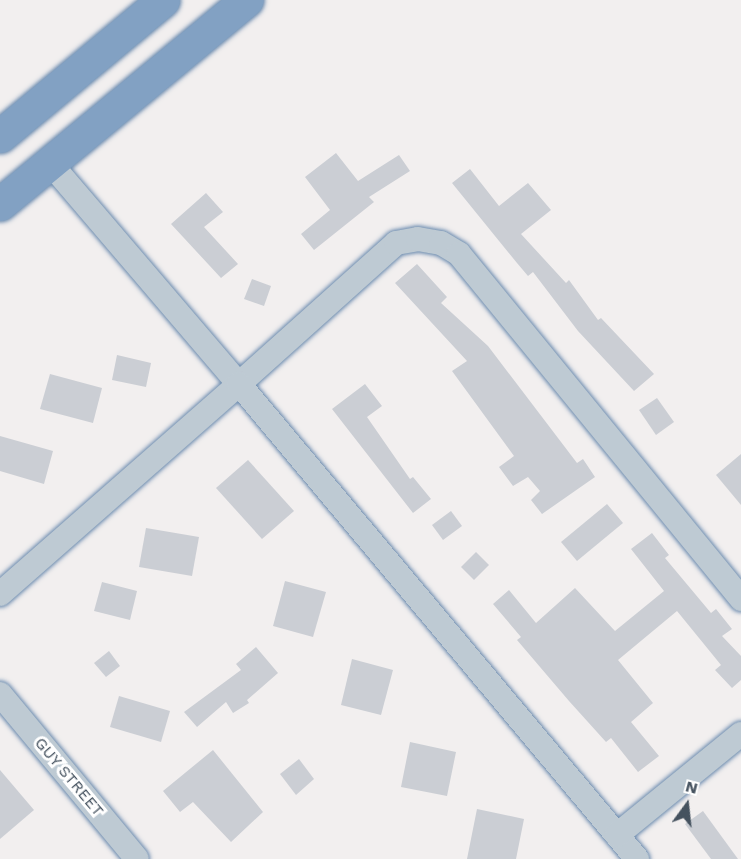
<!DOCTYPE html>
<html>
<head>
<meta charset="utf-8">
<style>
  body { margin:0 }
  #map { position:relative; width:741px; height:859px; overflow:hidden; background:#f2efef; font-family:"Work Sans",sans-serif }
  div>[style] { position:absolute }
  .building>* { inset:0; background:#cbced4 }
  .roads { filter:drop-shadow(0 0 2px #6d8caf) drop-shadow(0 0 2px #6d8caf) }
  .minor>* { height:24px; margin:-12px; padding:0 12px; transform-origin:12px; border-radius:12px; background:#becad3 }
  .highway>* { height:33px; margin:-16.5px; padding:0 16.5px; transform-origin:16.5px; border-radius:16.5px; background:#82a1c3 }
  span { translate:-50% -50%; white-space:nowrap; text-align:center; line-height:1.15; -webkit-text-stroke:6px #fff; paint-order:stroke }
  .street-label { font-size:16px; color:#45525f }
  .north { position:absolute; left:657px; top:775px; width:60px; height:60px; -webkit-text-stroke:4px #fff; paint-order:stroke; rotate:15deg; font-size:16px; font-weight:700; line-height:24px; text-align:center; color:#45525f }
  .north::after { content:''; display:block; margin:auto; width:21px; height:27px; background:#45525f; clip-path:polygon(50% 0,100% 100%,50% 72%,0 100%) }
</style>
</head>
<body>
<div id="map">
  <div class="building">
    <div style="clip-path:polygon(336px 153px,358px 181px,399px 155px,410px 171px,369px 197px,374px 202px,314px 250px,301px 234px,330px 210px,305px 177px)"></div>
    <div style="clip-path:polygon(470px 169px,499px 206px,528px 183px,551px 210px,521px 234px,566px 283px,569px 280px,598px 320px,601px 318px,654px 374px,634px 391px,578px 331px,533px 272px,528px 276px,517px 263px,452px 183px)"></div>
    <div style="clip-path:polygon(206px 193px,223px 212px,204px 227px,238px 264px,221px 278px,171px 224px)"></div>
    <div style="clip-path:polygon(417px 264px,447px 297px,441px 303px,488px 346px,577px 463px,583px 459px,595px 477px,542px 514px,531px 500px,540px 491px,528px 477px,513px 486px,499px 467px,514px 456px,452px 371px,467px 361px,395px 283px)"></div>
    <div style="clip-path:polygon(252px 279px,271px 286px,264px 306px,244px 299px)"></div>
    <div style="clip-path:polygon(117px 355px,151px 363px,146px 387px,112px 380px)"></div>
    <div style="clip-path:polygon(50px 374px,102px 388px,93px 423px,40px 409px)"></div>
    <div style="clip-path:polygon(365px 384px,382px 406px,367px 417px,410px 479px,413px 477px,431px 499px,413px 513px,332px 409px)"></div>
    <div style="clip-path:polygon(657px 398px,674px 422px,656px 435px,639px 410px)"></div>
    <div style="clip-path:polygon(0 436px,53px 451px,44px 484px,0 471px)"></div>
    <div style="clip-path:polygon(741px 454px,741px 505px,716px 475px)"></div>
    <div style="clip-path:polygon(248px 460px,294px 511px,262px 539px,216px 488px)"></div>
    <div style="clip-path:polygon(607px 504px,623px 523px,577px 561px,561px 542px)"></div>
    <div style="clip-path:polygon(451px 511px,462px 526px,443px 540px,432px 525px)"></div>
    <div style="clip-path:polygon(146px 528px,199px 537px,192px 576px,139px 567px)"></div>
    <div style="clip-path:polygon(652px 533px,669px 555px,665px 558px,711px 613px,716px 609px,732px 629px,722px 636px,741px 656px,741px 680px,732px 688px,715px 670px,721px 665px,677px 611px,618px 660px,653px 703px,631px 722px,659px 756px,638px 772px,611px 738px,606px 742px,569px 701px,517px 640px,521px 637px,493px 604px,509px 590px,536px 623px,575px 588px,615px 631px,664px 591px,631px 549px)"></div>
    <div style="clip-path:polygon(476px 552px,489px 565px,474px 580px,461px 567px)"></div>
    <div style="clip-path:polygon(285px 581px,326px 592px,313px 637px,273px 626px)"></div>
    <div style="clip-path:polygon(102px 582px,137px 591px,130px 620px,94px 611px)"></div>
    <div style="clip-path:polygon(256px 647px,278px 673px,247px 700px,249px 703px,233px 713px,226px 702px,197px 727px,184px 712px,241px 670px,236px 664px)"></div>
    <div style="clip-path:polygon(109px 651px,120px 666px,106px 677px,94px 663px)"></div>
    <div style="clip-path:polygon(352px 659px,393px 670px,381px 715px,341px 705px)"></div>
    <div style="clip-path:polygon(119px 696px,170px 711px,161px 742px,110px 727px)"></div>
    <div style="clip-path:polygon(410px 742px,456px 752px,447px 796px,401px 787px)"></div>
    <div style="clip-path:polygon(213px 750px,263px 812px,231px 842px,193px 802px,180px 812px,163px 791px)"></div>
    <div style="clip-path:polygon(299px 759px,314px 779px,296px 795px,280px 774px)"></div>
    <div style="clip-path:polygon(0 770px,34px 810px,0 839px)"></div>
    <div style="clip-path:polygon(477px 809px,524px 819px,516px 859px,467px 859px)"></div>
    <div style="clip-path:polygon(703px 811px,738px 859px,711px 859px,685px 824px)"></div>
  </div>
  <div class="roads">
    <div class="minor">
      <div style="left:50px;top:163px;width:291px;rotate:49.5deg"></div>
      <div style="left:239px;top:384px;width:211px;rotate:-41.9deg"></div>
      <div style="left:396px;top:243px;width:22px;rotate:-10deg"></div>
      <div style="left:418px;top:239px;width:23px;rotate:10deg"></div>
      <div style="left:441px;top:243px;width:21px;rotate:31deg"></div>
      <div style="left:459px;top:254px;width:446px;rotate:50.7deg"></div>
      <div style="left:0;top:594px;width:318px;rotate:-41.3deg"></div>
      <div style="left:239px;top:384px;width:620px;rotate:50.04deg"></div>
      <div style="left:0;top:694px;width:214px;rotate:50.3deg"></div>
      <div style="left:617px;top:835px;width:160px;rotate:-39.2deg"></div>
    </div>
    <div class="highway">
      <div style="left:0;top:136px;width:212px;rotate:-39.8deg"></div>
      <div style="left:0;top:204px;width:320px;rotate:-39.6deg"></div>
    </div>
  </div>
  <div class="street-label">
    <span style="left:69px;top:777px;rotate:50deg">GUY STREET</span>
  </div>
  <div class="north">N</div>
</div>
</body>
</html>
